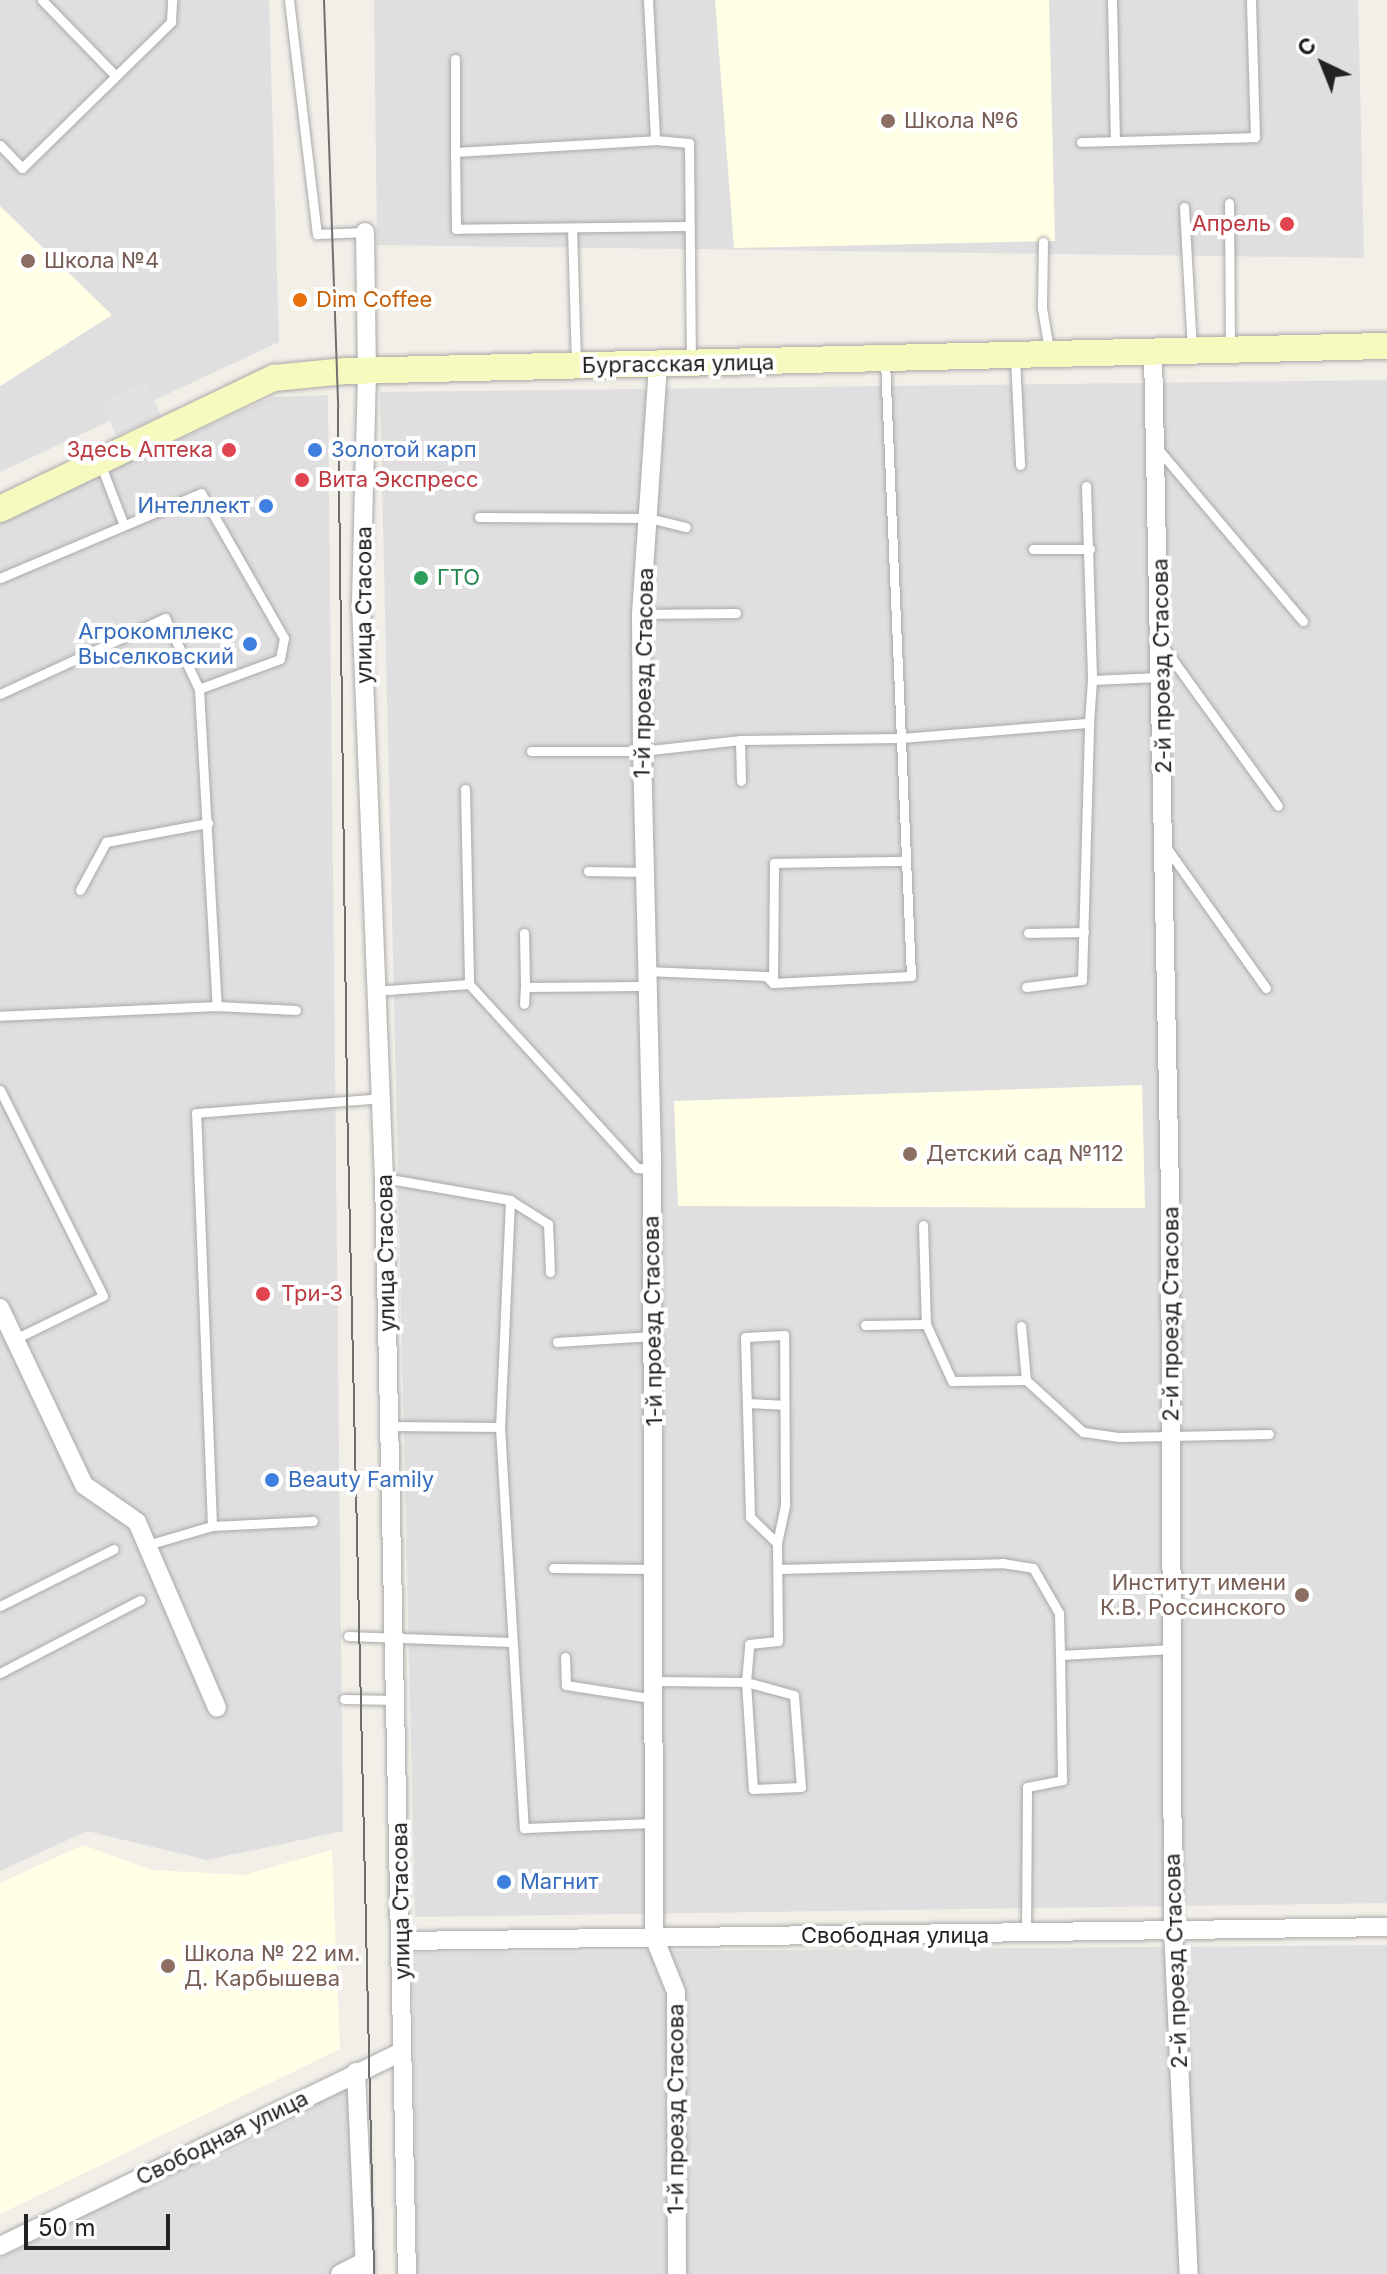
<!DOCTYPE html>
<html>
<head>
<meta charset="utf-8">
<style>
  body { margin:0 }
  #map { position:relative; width:1387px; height:2274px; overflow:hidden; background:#f2efe9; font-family:Inter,sans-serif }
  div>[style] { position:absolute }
  .residential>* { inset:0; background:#e0dfdf }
  .education>* { inset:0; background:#ffffe5 }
  .parking>* { inset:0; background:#e2e2e2 }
  .roads { filter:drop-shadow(0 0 2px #a9a9a9) drop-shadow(0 0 2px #a9a9a9) }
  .lane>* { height:9px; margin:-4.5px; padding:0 4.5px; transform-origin:4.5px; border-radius:4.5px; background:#fff }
  .street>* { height:18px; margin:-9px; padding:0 9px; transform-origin:9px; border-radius:9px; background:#fff }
  .secondary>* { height:26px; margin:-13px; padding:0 13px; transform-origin:13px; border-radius:13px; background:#f7fabf }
  .tram>* { height:2px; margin:-1px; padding:0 1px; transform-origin:1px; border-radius:1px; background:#707070 }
  .dots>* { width:22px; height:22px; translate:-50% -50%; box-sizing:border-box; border:4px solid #fff; border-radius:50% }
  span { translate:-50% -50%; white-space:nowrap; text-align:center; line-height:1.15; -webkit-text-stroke:8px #fff; paint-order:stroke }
  .education-label { font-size:22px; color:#785e54 }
  .left { translate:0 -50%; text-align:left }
  .right { translate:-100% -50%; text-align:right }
  .health-label { font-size:22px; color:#be3a42 }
  .food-label { font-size:22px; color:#c56008 }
  .street-label { font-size:22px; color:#222 }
  .shop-label { font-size:22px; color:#366cbe }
  .leisure-label { font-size:22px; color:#27864d }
  .north { position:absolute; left:1283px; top:24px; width:80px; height:80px; -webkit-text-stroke:6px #fff; paint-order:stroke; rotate:317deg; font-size:22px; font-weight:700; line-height:32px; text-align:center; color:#222 }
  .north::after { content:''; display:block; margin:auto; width:28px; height:36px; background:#222; clip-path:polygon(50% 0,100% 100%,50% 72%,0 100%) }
  .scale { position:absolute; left:24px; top:2214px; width:146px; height:36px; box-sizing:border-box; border:4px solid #222; border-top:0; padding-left:10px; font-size:24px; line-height:28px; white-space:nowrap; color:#222; -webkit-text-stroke:6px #fff; paint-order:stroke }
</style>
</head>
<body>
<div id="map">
  <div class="residential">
    <div style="clip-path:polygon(0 0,269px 0,279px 342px,0 472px)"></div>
    <div style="clip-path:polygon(374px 0,1358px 0,1364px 258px,377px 245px)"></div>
    <div style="clip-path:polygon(1387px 380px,1387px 1903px,415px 1917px,380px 392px)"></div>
    <div style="clip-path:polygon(328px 395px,343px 1831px,207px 1860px,87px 1831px,0 1871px,0 520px,272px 397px)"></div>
    <div style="clip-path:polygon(1387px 1945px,1387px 2274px,417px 2274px,413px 1953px)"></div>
    <div style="clip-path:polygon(352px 2084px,358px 2274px,0 2274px,0 2258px)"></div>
  </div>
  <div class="education">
    <div style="clip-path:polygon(715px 0,1049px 0,1055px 241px,734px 248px)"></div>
    <div style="clip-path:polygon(0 206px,112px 315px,0 386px)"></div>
    <div style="clip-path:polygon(1142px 1085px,1145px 1208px,678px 1206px,674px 1101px)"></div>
    <div style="clip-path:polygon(83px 1845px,152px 1870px,244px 1875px,332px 1850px,340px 2049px,0 2214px,0 1883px)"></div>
  </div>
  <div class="parking">
    <div style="clip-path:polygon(146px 382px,161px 416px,116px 436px,101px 401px)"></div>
  </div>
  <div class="roads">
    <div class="lane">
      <div style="left:42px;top:0;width:105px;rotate:45.8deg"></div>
      <div style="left:289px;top:0;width:236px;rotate:83.2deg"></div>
      <div style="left:317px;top:234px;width:48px;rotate:-2.4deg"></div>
      <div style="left:648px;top:0;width:140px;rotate:87.1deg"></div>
      <div style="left:1112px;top:0;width:141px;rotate:88.8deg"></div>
      <div style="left:455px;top:59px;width:93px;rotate:90deg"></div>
      <div style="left:1081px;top:142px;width:174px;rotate:-1.6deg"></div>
      <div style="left:1255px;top:137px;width:137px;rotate:-91.7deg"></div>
      <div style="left:0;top:145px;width:32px;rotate:46deg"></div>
      <div style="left:22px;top:168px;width:209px;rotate:-44.4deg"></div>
      <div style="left:171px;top:22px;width:22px;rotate:-87deg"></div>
      <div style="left:1229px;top:203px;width:145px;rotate:89.6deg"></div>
      <div style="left:1184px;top:207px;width:142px;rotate:86.8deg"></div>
      <div style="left:689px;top:226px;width:233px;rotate:179.3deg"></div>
      <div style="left:456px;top:229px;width:77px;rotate:-90.7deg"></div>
      <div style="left:455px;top:152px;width:200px;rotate:-3.4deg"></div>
      <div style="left:655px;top:140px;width:34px;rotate:5deg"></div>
      <div style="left:689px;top:143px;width:218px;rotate:89.5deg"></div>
      <div style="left:572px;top:228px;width:134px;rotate:88.3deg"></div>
      <div style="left:1043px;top:242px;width:66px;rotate:90.9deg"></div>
      <div style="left:1042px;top:308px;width:43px;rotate:80.5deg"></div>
      <div style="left:1015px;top:357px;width:108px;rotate:87.3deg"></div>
      <div style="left:1158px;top:449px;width:225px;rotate:49.9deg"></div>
      <div style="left:100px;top:463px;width:64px;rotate:69deg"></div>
      <div style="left:1086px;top:486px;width:194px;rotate:88.2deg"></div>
      <div style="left:1092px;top:680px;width:67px;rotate:-2.6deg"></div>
      <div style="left:479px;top:517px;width:170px;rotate:0.3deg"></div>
      <div style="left:649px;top:518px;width:38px;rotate:14deg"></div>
      <div style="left:1033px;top:549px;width:57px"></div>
      <div style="left:0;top:578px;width:218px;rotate:-22.9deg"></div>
      <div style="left:201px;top:493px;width:167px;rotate:60.2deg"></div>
      <div style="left:284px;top:638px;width:21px;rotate:101deg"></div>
      <div style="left:280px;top:659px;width:86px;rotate:159.7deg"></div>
      <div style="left:199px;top:689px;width:318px;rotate:86.8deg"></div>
      <div style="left:217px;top:1006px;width:217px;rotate:177.4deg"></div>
      <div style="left:641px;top:614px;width:95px;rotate:-0.6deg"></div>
      <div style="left:1162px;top:645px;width:198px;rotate:54.2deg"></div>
      <div style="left:0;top:694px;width:182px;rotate:-24.7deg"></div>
      <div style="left:165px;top:618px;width:79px;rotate:64.4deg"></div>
      <div style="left:740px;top:740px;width:41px;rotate:88.6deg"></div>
      <div style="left:531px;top:751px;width:111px"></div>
      <div style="left:642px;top:751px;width:99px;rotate:-6.4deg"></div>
      <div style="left:740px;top:740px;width:161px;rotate:-0.7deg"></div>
      <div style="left:901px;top:738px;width:189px;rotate:-4.6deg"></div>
      <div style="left:1089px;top:723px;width:43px;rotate:-86deg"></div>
      <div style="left:465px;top:789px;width:195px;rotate:88.8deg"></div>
      <div style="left:1166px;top:847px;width:173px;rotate:54.7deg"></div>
      <div style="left:588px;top:871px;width:56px;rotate:1deg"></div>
      <div style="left:80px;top:890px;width:55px;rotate:-61.6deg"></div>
      <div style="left:106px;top:842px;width:104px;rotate:-10.6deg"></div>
      <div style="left:524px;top:933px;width:54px;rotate:88.9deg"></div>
      <div style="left:1028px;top:933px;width:56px;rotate:-1deg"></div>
      <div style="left:646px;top:971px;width:120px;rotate:2.4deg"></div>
      <div style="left:766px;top:976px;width:10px;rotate:45deg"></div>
      <div style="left:773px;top:983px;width:138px;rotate:-2.9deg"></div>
      <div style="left:911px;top:976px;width:617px;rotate:-92.42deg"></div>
      <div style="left:773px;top:983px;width:120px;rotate:-89.5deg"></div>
      <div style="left:774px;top:863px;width:132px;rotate:-0.9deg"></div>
      <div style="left:1026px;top:987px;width:56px;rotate:-7.1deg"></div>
      <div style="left:1082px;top:980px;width:257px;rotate:-88.4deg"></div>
      <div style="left:374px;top:991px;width:95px;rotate:-4.2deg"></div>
      <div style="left:469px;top:984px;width:249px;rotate:47.6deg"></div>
      <div style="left:637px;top:1168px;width:15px;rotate:4deg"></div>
      <div style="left:524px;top:1004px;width:17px;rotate:-87deg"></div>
      <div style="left:525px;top:987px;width:120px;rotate:-0.5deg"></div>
      <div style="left:217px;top:1006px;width:79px;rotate:2.9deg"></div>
      <div style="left:0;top:1090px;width:230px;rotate:63.4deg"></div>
      <div style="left:103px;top:1296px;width:98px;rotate:154deg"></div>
      <div style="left:384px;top:1178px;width:128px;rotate:9.9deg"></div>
      <div style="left:510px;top:1200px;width:227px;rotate:92.5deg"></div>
      <div style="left:500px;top:1427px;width:110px;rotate:-179.5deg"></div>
      <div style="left:510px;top:1200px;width:45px;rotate:32.3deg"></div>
      <div style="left:548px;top:1224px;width:48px;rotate:87.6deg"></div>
      <div style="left:923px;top:1225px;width:99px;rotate:88.3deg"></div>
      <div style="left:926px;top:1324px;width:63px;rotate:65.5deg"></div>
      <div style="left:952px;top:1381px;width:74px;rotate:-0.8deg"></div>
      <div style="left:1026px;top:1380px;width:77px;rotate:42.4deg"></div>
      <div style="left:1083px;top:1432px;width:37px;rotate:8deg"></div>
      <div style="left:1120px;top:1437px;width:149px;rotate:-1.2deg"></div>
      <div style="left:865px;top:1325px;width:61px;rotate:-0.9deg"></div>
      <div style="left:1021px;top:1326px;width:54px;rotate:84.7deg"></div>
      <div style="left:557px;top:1342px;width:95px;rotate:-3.6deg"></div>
      <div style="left:747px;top:1403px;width:35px;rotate:3deg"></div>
      <div style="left:500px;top:1427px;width:402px;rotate:86.6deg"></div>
      <div style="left:524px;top:1828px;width:130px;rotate:-2.2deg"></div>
      <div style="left:212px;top:1526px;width:101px;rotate:-2.8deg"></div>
      <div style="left:147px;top:1545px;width:68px;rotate:-16.3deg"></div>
      <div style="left:212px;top:1526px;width:413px;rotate:-92.2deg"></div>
      <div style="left:196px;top:1113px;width:186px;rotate:-4.6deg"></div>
      <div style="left:553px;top:1568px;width:102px;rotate:0.6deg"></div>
      <div style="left:778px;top:1569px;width:224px;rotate:-1.5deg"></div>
      <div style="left:1002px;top:1563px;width:31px;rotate:9deg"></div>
      <div style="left:1033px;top:1568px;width:52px;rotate:60deg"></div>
      <div style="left:1059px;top:1613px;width:42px;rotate:88.6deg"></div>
      <div style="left:1060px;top:1655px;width:113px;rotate:-3deg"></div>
      <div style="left:0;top:1606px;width:127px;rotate:-26.6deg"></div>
      <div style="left:348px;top:1636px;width:163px;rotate:2.1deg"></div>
      <div style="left:565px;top:1657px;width:28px;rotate:88deg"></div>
      <div style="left:566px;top:1685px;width:90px;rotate:8.9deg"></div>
      <div style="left:0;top:1673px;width:158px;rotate:-27.5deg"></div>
      <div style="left:656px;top:1681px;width:90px;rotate:0.6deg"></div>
      <div style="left:746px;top:1682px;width:107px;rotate:86.3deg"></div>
      <div style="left:753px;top:1789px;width:48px;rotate:-2.4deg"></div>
      <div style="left:801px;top:1787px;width:92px;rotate:-94.4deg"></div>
      <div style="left:794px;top:1695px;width:50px;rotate:-164.8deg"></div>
      <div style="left:746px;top:1682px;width:38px;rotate:-85deg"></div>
      <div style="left:749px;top:1644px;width:29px;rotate:-6deg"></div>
      <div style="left:778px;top:1641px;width:98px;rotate:-90.6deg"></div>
      <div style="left:777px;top:1543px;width:40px;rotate:-78deg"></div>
      <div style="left:785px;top:1504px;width:169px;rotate:-90.3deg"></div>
      <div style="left:784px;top:1335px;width:39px;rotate:177deg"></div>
      <div style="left:745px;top:1337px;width:180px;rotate:88.4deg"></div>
      <div style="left:750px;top:1517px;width:37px;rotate:44deg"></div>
      <div style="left:344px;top:1699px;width:51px;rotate:1.1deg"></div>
      <div style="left:1026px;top:1935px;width:148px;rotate:-89.6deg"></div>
      <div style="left:1027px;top:1787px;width:36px;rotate:-11deg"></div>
      <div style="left:1062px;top:1780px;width:125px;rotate:-90.9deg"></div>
    </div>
    <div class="street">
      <div style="left:365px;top:232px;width:141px;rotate:89.2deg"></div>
      <div style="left:367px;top:373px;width:230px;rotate:91.5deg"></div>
      <div style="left:361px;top:603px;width:575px;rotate:87.71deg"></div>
      <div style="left:384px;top:1178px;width:1096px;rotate:88.8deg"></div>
      <div style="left:1153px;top:353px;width:839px;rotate:88.84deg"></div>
      <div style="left:1170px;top:1192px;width:736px;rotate:89.77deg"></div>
      <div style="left:1173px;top:1928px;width:346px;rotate:87.4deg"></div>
      <div style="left:658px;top:365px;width:250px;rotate:93.9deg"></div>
      <div style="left:641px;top:614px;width:137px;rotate:89.6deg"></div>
      <div style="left:642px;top:751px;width:418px;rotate:88.6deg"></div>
      <div style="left:652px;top:1169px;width:768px;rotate:89.85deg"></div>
      <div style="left:654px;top:1937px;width:59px;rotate:68.2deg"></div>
      <div style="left:676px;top:1992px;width:282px;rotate:89.8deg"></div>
      <div style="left:0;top:1308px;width:196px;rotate:64.6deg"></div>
      <div style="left:84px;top:1485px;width:65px;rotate:34.9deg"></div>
      <div style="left:137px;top:1522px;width:202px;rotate:66.7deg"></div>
      <div style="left:402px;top:1941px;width:985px;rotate:-0.81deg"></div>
      <div style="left:356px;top:2072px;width:202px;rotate:87.4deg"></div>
      <div style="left:0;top:2246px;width:446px;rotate:-25.8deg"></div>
      <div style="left:340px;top:2274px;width:28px;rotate:-27deg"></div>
    </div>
    <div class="secondary">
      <div style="left:0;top:509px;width:304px;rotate:-25.6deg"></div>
      <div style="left:274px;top:378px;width:72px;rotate:-5.6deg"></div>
      <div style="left:346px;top:371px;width:1041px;rotate:-1.38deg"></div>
    </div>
  </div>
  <div class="tram">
    <div style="left:324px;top:0;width:408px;rotate:88deg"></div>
    <div style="left:338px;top:408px;width:692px;rotate:89.25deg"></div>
    <div style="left:347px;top:1100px;width:1174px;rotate:88.68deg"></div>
  </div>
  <div class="dots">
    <div style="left:888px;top:121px;background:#8d6e63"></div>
    <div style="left:1287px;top:224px;background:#e0444e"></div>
    <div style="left:28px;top:261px;background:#8d6e63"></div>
    <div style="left:300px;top:300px;background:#e8710a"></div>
    <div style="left:229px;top:450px;background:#e0444e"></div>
    <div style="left:315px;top:450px;background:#3f7fe0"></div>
    <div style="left:302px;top:480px;background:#e0444e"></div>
    <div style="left:266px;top:506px;background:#3f7fe0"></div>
    <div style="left:421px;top:578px;background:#2e9e5b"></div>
    <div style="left:250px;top:644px;background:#3f7fe0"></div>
    <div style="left:910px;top:1154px;background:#8d6e63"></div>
    <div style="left:263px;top:1294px;background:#e0444e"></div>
    <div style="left:272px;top:1480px;background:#3f7fe0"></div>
    <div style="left:1302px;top:1595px;background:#8d6e63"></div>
    <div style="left:504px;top:1882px;background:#3f7fe0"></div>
    <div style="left:168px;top:1966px;background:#8d6e63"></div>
  </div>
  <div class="education-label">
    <span class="left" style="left:904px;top:121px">Школа №6</span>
    <span class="left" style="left:44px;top:261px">Школа №4</span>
    <span class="left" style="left:926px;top:1154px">Детский сад №112</span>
    <span class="right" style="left:1286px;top:1595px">Институт имени<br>К.В. Россинского</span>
    <span class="left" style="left:184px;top:1966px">Школа № 22 им.<br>Д. Карбышева</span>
  </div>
  <div class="health-label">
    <span class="right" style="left:1271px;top:224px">Апрель</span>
    <span class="right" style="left:213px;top:450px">Здесь Аптека</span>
    <span class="left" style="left:318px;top:480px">Вита Экспресс</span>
    <span class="left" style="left:281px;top:1294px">Три-З</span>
  </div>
  <div class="food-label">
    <span class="left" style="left:316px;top:300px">Dim Coffee</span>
  </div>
  <div class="street-label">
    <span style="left:678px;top:364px;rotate:-1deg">Бургасская улица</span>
    <span style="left:364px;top:605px;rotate:-90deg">улица Стасова</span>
    <span style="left:1162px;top:666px;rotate:-91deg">2-й проезд Стасова</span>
    <span style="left:644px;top:673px;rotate:-89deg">1-й проезд Стасова</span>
    <span style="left:386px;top:1253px;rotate:-91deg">улица Стасова</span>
    <span style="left:1171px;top:1314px;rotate:-90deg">2-й проезд Стасова</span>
    <span style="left:653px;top:1321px;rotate:-91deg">1-й проезд Стасова</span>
    <span style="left:401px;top:1901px;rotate:-91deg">улица Стасова</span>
    <span style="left:895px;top:1936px">Свободная улица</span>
    <span style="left:1176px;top:1961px;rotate:-92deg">2-й проезд Стасова</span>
    <span style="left:676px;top:2109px;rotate:-90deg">1-й проезд Стасова</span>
    <span style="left:222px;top:2138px;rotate:-26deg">Свободная улица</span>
  </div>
  <div class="shop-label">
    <span class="left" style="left:331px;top:450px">Золотой карп</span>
    <span class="right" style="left:250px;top:506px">Интеллект</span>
    <span class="right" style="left:234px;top:644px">Агрокомплекс<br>Выселковский</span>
    <span class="left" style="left:288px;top:1480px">Beauty Family</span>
    <span class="left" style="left:520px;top:1882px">Магнит</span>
  </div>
  <div class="leisure-label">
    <span class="left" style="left:437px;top:578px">ГТО</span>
  </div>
  <div class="north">С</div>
  <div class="scale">50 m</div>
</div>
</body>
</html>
